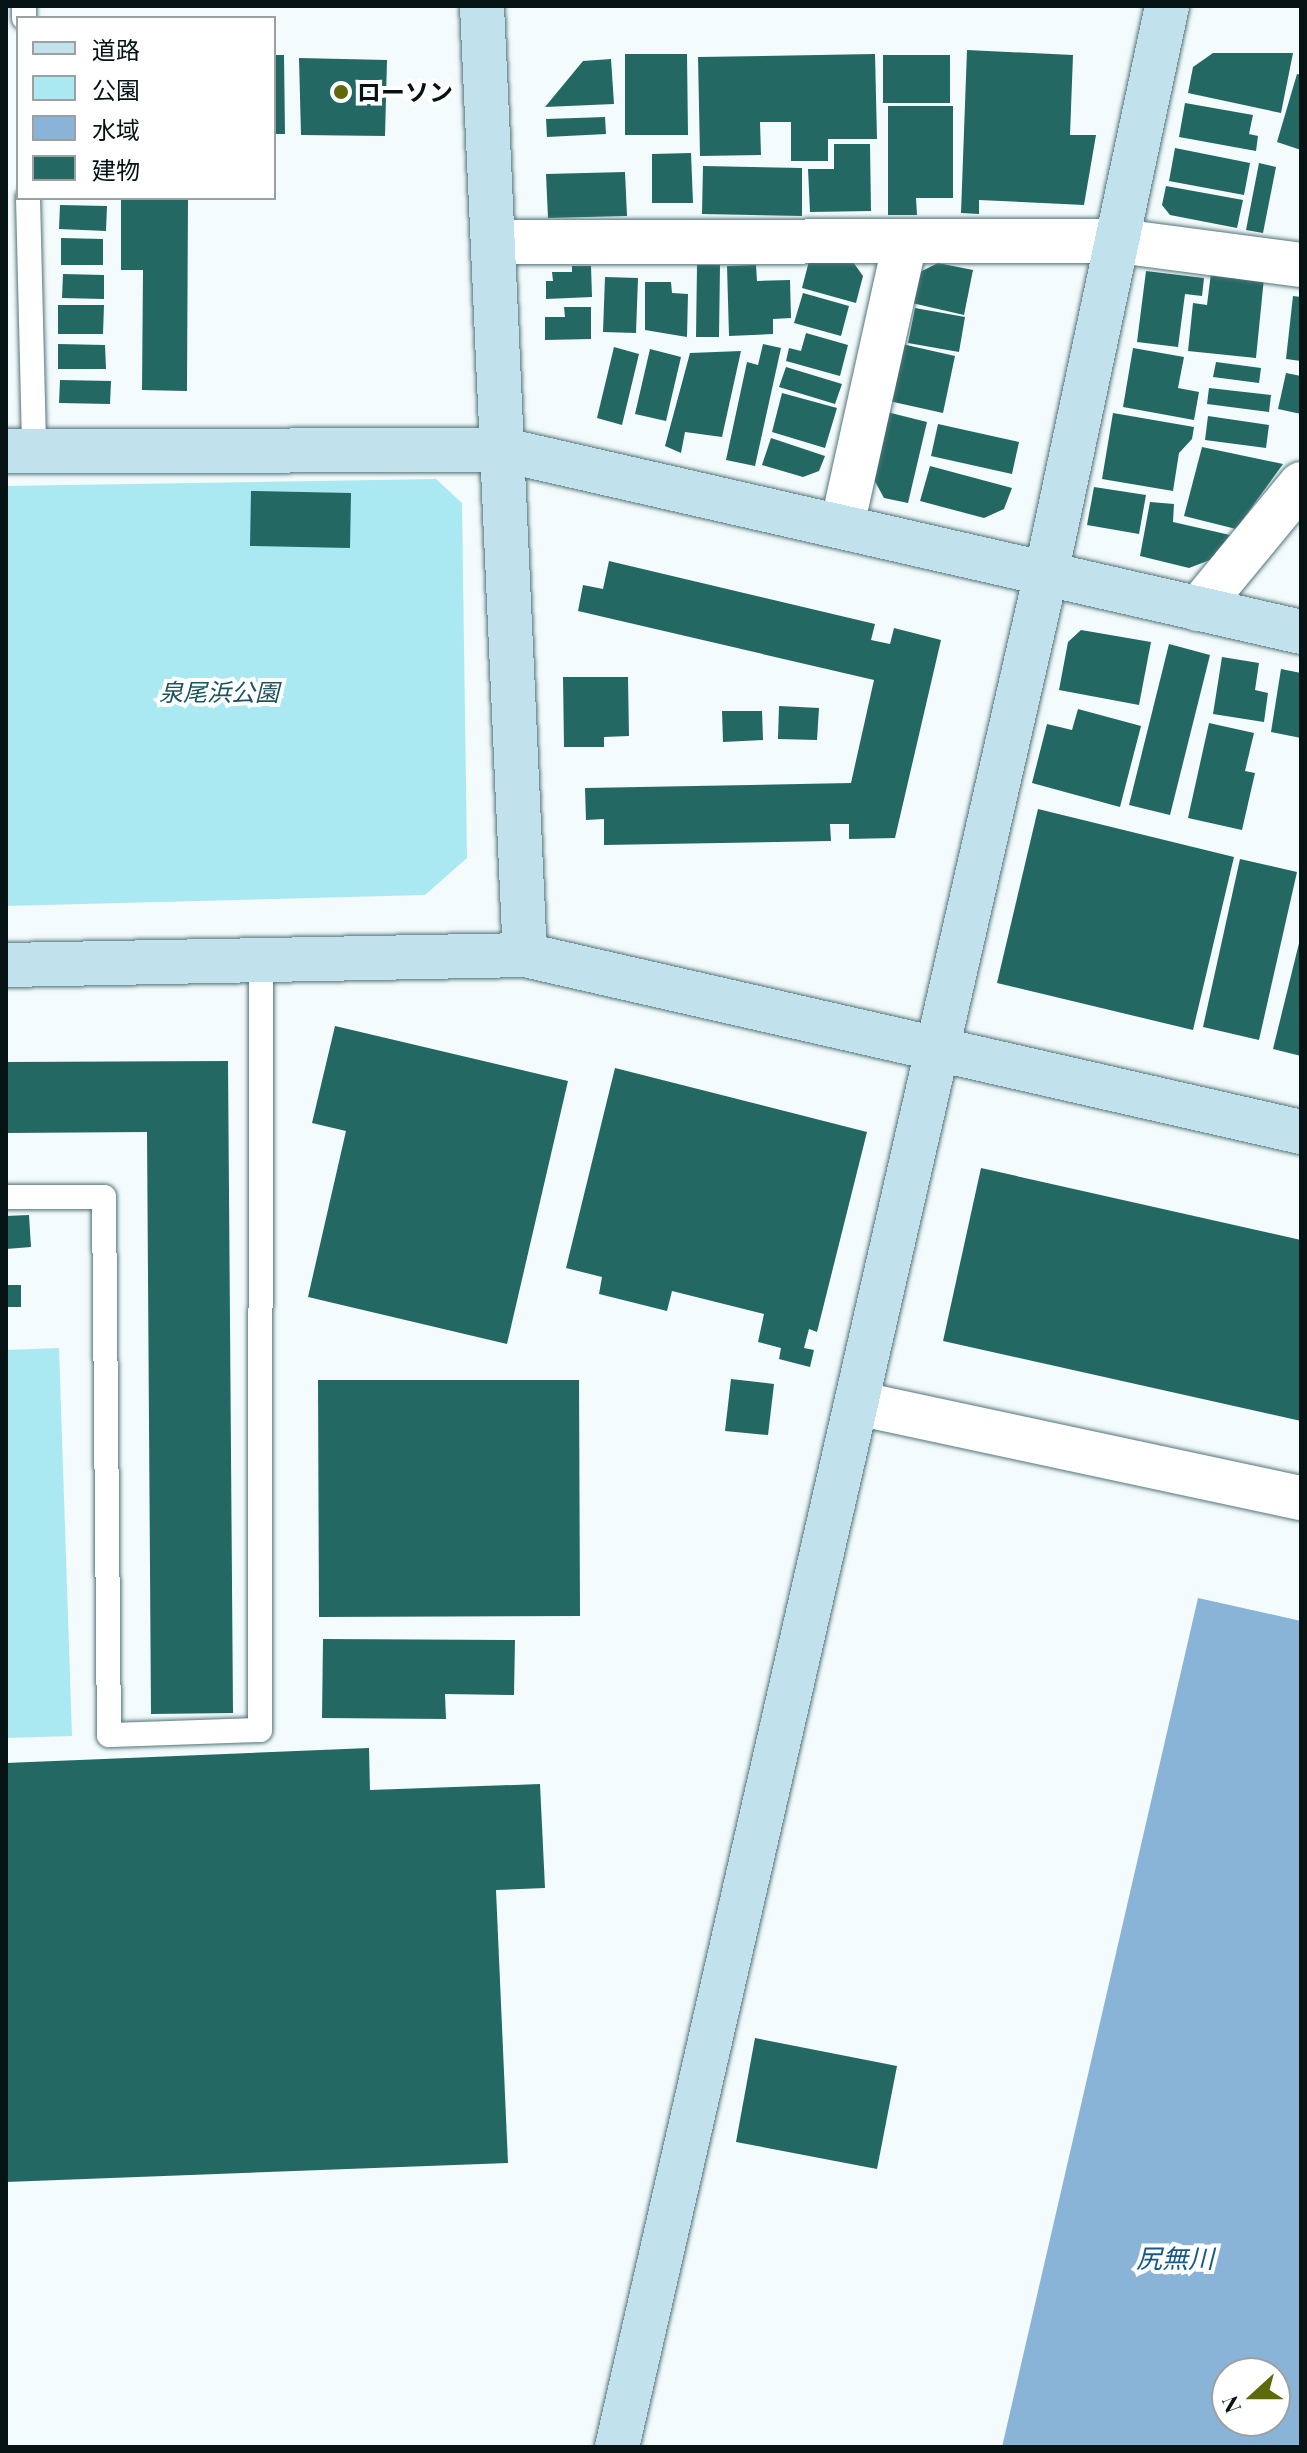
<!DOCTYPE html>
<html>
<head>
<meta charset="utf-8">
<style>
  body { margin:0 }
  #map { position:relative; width:1307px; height:2453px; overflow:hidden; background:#f4fbfc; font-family:"Playfair Display","Noto Sans JP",serif }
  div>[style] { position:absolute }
  .green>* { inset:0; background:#abe9f2 }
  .water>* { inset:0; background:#89b3d7 }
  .building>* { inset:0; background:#236863 }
  .roads { filter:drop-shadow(0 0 2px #51757a) drop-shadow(0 0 2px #51757a) }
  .lane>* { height:24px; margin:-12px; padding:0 12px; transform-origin:12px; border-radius:12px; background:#fff }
  .street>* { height:44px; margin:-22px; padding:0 22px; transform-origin:22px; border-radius:22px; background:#fff }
  .secondary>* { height:44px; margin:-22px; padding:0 22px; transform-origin:22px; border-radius:22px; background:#c1e1ec }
  .dots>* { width:22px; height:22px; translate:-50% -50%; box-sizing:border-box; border:4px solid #fff; border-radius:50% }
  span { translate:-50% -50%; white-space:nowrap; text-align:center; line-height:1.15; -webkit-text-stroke:8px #fff; paint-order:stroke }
  .poi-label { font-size:24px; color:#051315; font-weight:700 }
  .left { translate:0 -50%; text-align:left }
  .park-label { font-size:24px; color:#1b545b; font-style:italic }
  .water-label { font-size:26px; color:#165886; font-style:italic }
  .frame { position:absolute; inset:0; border:8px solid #051315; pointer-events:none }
  .legend { position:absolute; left:16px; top:16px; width:260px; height:184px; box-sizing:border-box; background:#fff; border:2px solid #9ba1a1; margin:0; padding:10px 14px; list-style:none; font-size:24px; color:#051315 }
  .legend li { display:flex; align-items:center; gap:16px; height:40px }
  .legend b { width:40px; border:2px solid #9ba1a1 }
  .north { position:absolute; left:1211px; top:2357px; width:80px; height:80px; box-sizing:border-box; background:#fff; border:2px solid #9ba1a1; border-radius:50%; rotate:249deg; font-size:22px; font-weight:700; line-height:32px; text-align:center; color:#051315 }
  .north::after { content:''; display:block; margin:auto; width:28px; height:36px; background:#5f680b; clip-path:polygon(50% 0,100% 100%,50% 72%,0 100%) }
</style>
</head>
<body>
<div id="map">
  <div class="green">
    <div style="clip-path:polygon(436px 479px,462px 503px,467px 858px,425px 895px,6px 906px,6px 486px)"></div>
    <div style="clip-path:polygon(59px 1348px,72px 1736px,6px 1738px,6px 1350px)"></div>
  </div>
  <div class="water">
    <div style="clip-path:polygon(evenodd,1198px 1598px,1301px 1621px,1301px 2447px,1002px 2447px,1198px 1598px,1227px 2373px,1275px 2373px,1275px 2421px,1227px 2421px,1227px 2373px)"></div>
  </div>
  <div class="building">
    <div style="clip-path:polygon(967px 50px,1073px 55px,1070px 135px,1096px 135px,1084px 205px,979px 200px,979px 214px,961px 213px)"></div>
    <div style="clip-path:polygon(1213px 53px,1293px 53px,1281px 113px,1188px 93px,1193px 67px)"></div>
    <div style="clip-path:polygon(625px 54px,687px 54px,688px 135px,625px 135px)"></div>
    <div style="clip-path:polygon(875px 54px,877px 139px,828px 139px,828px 161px,791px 161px,791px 122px,760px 122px,761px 155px,700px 156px,698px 57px)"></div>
    <div style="clip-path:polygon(274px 55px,284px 55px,285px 134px,274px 134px)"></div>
    <div style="clip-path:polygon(883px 55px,950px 55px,950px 103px,883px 103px)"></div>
    <div style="clip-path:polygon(299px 58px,387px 60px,385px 136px,301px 135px)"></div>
    <div style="clip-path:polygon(611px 59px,614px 104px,545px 107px,583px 61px)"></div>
    <div style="clip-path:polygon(1297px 74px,1301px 75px,1301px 150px,1277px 142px)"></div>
    <div style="clip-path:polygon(1185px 103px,1253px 115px,1249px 134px,1258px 136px,1256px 151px,1179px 137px)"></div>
    <div style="clip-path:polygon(888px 106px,953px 106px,953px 198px,916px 198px,917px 215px,888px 215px)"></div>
    <div style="clip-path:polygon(605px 117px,606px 134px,547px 137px,546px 119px)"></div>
    <div style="clip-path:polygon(834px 144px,870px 144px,871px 211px,810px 212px,808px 169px,834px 169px)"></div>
    <div style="clip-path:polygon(1175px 148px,1250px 163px,1244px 195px,1169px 181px)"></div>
    <div style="clip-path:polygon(691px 153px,693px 203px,652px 203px,652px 154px)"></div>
    <div style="clip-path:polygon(1259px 163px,1276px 167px,1263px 233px,1246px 230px)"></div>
    <div style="clip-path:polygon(703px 166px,802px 168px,802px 216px,702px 214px)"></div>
    <div style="clip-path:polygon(625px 172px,627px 216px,548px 218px,546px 174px)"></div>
    <div style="clip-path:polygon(1166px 186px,1243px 200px,1237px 228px,1170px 215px,1162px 205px)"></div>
    <div style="clip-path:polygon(121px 198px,188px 198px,187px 391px,142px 390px,143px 270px,121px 270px)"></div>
    <div style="clip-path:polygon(60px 205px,107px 206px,106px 231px,59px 229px)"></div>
    <div style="clip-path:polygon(61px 238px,103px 239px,103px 265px,61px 265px)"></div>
    <div style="clip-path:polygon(809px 261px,853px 262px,863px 276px,856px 303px,802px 288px)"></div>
    <div style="clip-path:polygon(938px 263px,973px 270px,964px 315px,912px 303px,918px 273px)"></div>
    <div style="clip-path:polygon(697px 265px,720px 265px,719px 337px,696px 337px)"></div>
    <div style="clip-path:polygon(756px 265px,757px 281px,790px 280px,791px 318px,773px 319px,773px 334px,729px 336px,727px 266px)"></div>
    <div style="clip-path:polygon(572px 266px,591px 266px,592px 297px,546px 299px,546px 281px,553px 281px,552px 272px,572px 272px)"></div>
    <div style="clip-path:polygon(1146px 271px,1204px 278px,1202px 296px,1185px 294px,1178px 347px,1137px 342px)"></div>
    <div style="clip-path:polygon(1211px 273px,1264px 278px,1256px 358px,1188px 351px,1193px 303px,1207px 305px)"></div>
    <div style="clip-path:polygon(63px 274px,104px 275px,104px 299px,62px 298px)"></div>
    <div style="clip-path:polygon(605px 277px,638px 278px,636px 333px,603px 332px)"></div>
    <div style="clip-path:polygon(645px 282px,671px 282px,672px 293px,688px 294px,687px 337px,645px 330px)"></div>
    <div style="clip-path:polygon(803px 293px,849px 306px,841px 336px,794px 323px)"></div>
    <div style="clip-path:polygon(1293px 296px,1301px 297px,1301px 361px,1286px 359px)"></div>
    <div style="clip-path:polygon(58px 305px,104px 305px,103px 334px,58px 334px)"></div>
    <div style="clip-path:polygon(564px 307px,591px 307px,591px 339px,545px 340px,545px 317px,565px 317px)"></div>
    <div style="clip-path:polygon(915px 308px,965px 317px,959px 352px,908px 343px)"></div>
    <div style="clip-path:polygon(806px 333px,848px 345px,840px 376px,786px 361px,789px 348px,801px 351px)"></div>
    <div style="clip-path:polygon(58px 344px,105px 345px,106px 369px,58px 369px)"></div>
    <div style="clip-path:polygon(763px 344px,781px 348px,755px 466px,726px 460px,747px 362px,758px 365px)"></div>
    <div style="clip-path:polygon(902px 344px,955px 356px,943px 413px,889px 401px)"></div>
    <div style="clip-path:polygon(614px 347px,639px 354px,622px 425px,597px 418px)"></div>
    <div style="clip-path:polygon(1133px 348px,1184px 357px,1178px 388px,1199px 392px,1194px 420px,1123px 407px)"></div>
    <div style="clip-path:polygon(650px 349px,681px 357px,666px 421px,635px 414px)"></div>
    <div style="clip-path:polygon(741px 351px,722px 437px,685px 432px,681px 453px,665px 446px,690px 353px)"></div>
    <div style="clip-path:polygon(1216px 362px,1261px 368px,1259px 383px,1213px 377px)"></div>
    <div style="clip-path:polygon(786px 367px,842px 384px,835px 404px,779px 387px)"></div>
    <div style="clip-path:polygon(1286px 373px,1301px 376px,1301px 414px,1278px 409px)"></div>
    <div style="clip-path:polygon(60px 380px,111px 381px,110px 404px,59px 403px)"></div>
    <div style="clip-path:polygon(1209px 388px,1271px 395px,1269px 412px,1207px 404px)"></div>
    <div style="clip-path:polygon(782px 393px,837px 408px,825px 448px,772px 432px)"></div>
    <div style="clip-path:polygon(887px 412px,927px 422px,908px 503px,884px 498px,872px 476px)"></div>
    <div style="clip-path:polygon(1113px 413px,1194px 427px,1192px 439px,1179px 453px,1173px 491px,1102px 479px)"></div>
    <div style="clip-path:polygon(1208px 416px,1269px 425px,1266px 448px,1205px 440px)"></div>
    <div style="clip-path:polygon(938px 424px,1019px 442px,1012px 474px,931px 456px)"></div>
    <div style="clip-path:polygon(771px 438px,825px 456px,819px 471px,803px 477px,762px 465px)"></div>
    <div style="clip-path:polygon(1202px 447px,1283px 464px,1236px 529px,1184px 516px)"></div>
    <div style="clip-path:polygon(930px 466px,1012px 488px,1004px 509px,984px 518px,920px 501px)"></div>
    <div style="clip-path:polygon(1094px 487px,1146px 495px,1139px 534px,1087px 525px)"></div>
    <div style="clip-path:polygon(251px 491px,351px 493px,350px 548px,250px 546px)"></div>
    <div style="clip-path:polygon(1150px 502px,1174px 504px,1173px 522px,1230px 535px,1210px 560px,1189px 568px,1140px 556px)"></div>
    <div style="clip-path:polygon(609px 561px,875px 624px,871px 640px,890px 644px,894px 628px,941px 640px,895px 838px,849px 839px,849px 824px,830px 824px,831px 841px,604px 845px,604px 819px,586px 820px,585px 788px,851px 783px,874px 680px,578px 611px,583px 585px,603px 589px)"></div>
    <div style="clip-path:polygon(1081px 630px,1151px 642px,1139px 705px,1059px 690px,1068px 642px)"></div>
    <div style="clip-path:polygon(1169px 644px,1210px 655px,1170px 815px,1129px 805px)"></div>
    <div style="clip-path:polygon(1222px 657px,1259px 663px,1255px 690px,1268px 693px,1264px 722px,1213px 714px)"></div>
    <div style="clip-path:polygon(1281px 669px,1301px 673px,1301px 738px,1271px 732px)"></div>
    <div style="clip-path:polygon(563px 677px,628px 677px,629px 736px,604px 737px,604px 747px,564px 747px)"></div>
    <div style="clip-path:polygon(779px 706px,819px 708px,817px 740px,778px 739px)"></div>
    <div style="clip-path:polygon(1078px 709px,1141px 726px,1120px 807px,1032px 783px,1047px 724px,1072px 730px)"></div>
    <div style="clip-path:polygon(722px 711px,762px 711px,763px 740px,723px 742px)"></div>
    <div style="clip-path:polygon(1209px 723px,1254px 733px,1245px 771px,1255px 773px,1242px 830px,1188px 818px)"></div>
    <div style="clip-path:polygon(1038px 809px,1234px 857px,1193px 1030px,997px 983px)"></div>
    <div style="clip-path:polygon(1240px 859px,1297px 872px,1259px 1040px,1203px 1027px)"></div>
    <div style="clip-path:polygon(1301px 935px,1301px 1056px,1273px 1049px)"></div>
    <div style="clip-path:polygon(335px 1026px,568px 1081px,507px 1344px,308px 1297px,346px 1131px,312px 1123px)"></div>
    <div style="clip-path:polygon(228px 1061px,233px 1713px,151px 1714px,147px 1132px,6px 1133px,6px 1062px)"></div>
    <div style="clip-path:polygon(615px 1068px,867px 1132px,817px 1332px,809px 1329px,804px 1348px,814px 1350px,810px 1367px,779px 1359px,781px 1348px,758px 1342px,764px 1314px,672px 1291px,667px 1311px,599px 1294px,602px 1277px,566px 1268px)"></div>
    <div style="clip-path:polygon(981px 1168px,1301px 1240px,1301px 1421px,943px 1341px)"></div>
    <div style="clip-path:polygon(29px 1215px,31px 1247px,6px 1249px,6px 1216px)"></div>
    <div style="clip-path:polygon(6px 1285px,21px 1285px,21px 1307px,6px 1307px)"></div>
    <div style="clip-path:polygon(731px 1379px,774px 1384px,768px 1435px,725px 1431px)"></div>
    <div style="clip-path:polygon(318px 1380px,579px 1380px,580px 1616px,319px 1617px)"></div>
    <div style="clip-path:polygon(323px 1639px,515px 1640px,514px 1695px,445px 1694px,446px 1719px,322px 1718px)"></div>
    <div style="clip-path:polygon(369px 1748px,370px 1790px,540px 1784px,545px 1888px,496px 1890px,508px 2163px,6px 2182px,6px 1763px)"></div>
    <div style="clip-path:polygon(755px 2038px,897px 2066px,877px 2169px,736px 2142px)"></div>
  </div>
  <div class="roads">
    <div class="lane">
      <div style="left:24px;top:6px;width:12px;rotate:90deg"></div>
      <div style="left:28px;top:198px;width:253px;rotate:88.6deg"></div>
      <div style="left:6px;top:1197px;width:98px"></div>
      <div style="left:104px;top:1197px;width:538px;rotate:89.47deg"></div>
      <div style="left:109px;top:1735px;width:151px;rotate:-1.9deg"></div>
      <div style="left:260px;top:1730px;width:767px;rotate:-89.93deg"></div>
    </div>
    <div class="street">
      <div style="left:493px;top:242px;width:626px;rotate:-0.09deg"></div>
      <div style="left:1119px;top:241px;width:184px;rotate:7.5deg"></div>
      <div style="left:842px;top:526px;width:291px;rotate:-77.5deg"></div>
      <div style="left:1198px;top:609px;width:162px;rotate:-50.5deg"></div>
      <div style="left:857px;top:1403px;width:454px;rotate:12.1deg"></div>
    </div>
    <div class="secondary">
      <div style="left:482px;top:6px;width:950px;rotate:87.41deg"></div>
      <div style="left:6px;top:451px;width:498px;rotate:-0.1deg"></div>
      <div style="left:504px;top:450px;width:818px;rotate:12.86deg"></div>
      <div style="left:6px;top:965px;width:519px;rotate:-1.1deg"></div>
      <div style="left:525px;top:955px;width:796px;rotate:12.85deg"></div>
      <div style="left:617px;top:2447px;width:1922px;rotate:-77.1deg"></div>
      <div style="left:1046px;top:574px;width:581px;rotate:-77.97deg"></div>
    </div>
  </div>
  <div class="dots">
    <div style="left:341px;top:92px;background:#5f680b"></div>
  </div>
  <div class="poi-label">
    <span class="left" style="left:357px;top:92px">ローソン</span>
  </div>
  <div class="park-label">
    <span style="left:219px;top:692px">泉尾浜公園</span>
  </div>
  <div class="water-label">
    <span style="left:1175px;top:2258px">尻無川</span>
  </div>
  <div class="frame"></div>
  <ul class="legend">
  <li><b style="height:10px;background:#c1e1ec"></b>道路</li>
  <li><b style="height:22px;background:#abe9f2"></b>公園</li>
  <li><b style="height:22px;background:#89b3d7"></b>水域</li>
  <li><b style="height:22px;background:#236863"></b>建物</li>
  </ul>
  <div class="north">N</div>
</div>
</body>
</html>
